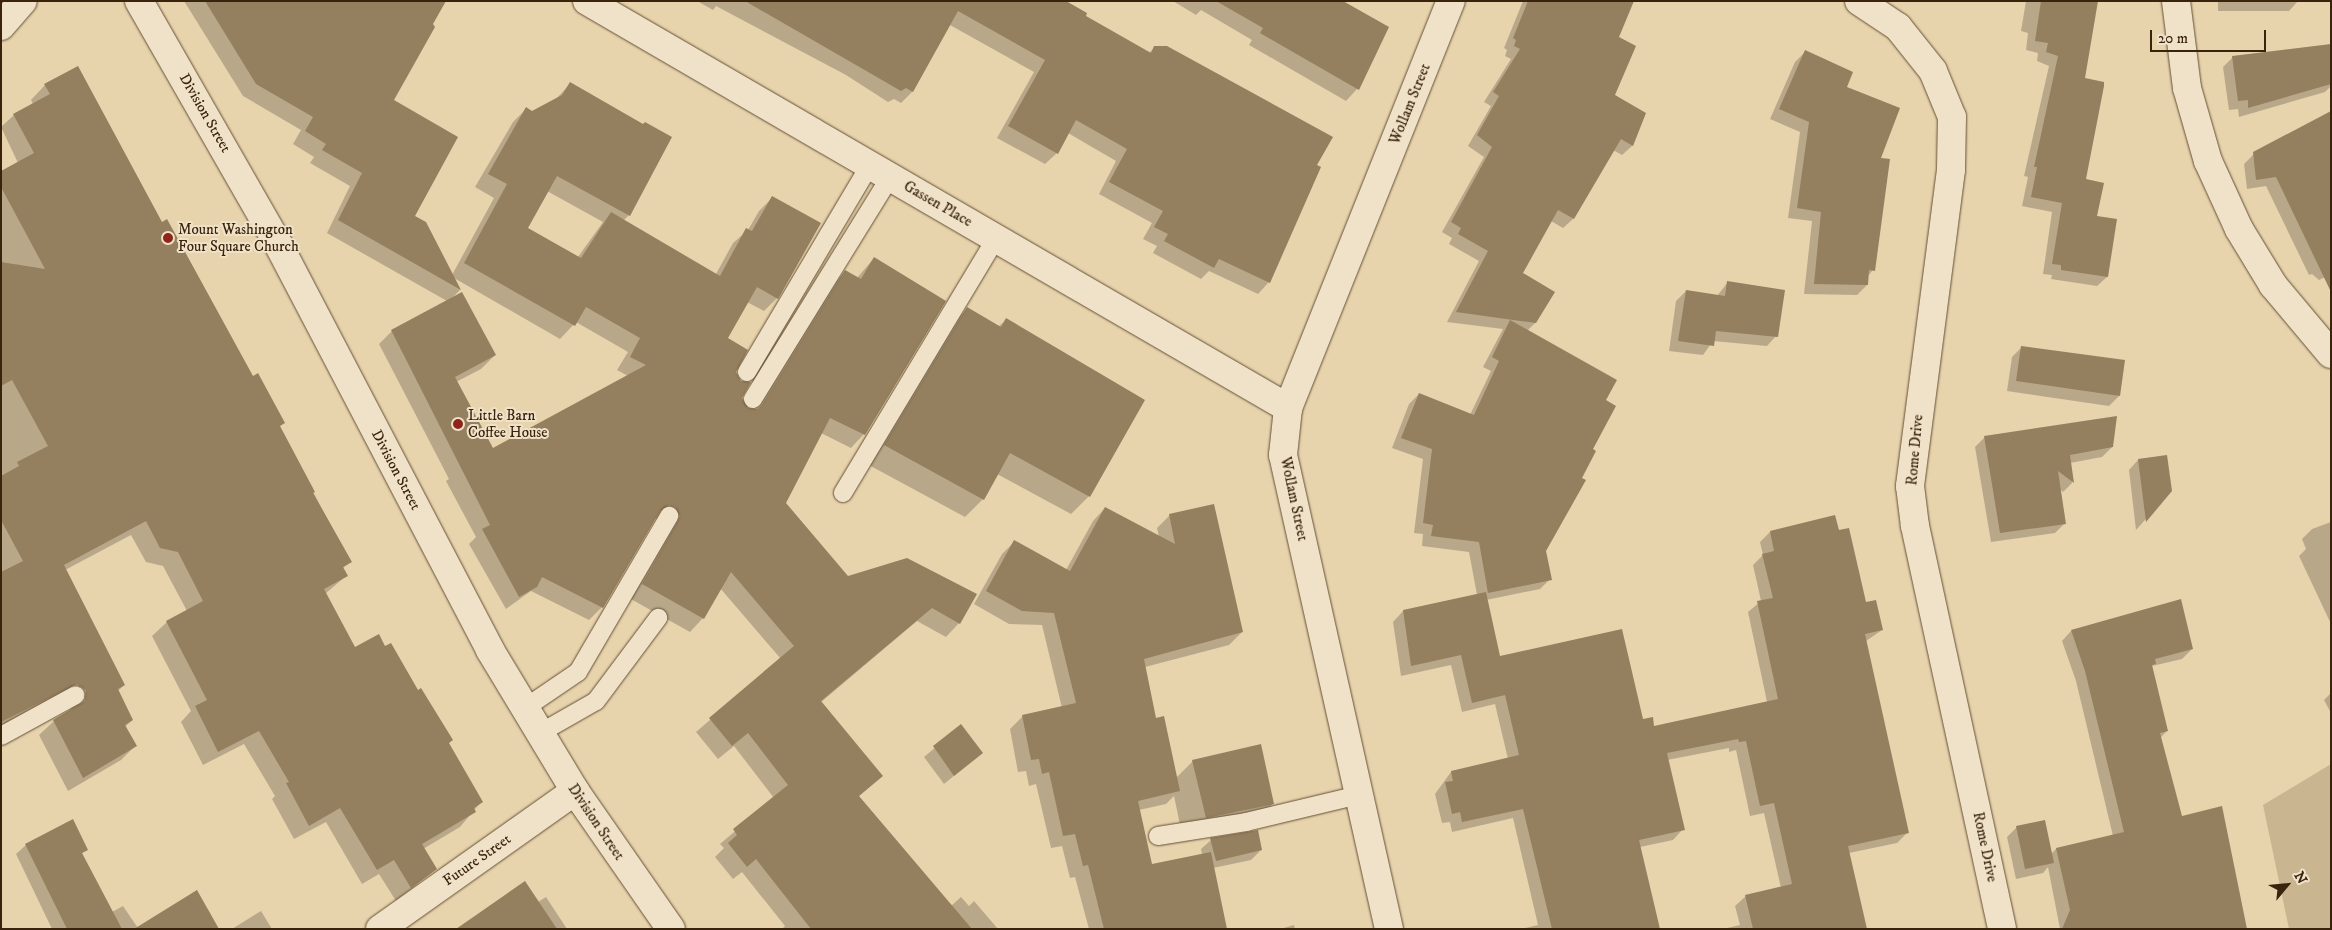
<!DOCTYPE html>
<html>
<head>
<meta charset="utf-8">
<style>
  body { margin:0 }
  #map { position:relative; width:2332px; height:930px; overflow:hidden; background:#e7d3ac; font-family:"IM FELL DW Pica",serif }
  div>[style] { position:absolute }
  .green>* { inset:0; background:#cab591 }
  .shadow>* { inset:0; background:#0003 }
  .building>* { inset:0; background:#947f5f }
  .roads { filter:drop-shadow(0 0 1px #654f34) drop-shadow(0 0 1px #654f34) }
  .lane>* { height:18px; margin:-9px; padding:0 9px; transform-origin:9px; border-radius:9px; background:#efe2c9 }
  .street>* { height:28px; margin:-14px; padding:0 14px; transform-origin:14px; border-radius:14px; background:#efe2c9 }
  .secondary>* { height:28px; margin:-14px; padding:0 14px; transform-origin:14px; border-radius:14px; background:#efe2c9 }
  .dots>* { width:14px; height:14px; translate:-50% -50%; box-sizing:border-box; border:2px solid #efe2c9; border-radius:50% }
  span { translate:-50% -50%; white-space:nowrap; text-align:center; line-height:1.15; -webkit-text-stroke:4px #efe2c9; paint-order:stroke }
  .street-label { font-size:15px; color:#3a230c }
  .poi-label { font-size:15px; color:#3a230c }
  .left { translate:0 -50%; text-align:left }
  .frame { position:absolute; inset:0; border:2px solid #3a230c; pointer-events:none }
  .north { position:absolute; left:2262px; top:860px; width:50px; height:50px; -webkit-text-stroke:4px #efe2c9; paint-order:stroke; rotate:62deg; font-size:14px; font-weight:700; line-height:20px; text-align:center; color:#3a230c }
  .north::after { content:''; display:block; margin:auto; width:18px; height:22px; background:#3a230c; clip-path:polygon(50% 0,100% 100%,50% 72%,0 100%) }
  .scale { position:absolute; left:2150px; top:30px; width:116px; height:22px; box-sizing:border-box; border:2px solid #3a230c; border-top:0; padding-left:6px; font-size:15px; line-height:18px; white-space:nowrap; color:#3a230c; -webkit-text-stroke:4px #efe2c9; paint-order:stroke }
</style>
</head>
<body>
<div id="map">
  <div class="green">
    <div style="clip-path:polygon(2331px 764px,2331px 929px,2289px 929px,2263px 805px)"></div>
  </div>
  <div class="shadow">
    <div style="clip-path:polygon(evenodd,184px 1px,437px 1px,392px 100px,413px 216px,452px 275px,494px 198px,475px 187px,513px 122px,526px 109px,532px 112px,555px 100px,570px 84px,629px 215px,623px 221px,716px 274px,733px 243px,748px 230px,759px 211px,772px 198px,777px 298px,764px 311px,747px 302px,726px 339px,741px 398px,747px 409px,755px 410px,832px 285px,845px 272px,857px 278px,874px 258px,864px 434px,851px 448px,821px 433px,784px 503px,847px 578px,975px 595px,959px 623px,946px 637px,917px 621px,820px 703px,881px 776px,858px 797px,951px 906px,961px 897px,969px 906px,974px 901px,998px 929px,782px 929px,785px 926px,742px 872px,733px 879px,715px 857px,724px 848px,720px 844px,774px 798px,734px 746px,718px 759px,696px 732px,781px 659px,720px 588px,703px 618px,690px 632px,629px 598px,661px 520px,654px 518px,602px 607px,589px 620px,531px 591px,506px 609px,469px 544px,476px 537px,446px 481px,449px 479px,379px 344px,392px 331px,447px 301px,327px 233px,350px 186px,310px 163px,314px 157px,293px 144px,301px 130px,243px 96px,184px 1px,547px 191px,603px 222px,578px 257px,526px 228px,547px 191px,184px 1px,454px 278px,560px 339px,576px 322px,628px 352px,617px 370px,628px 376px,492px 449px,456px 382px,481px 369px,495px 355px,451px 299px,460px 290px,454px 278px)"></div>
    <div style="clip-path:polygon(697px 1px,891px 1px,1084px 17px,1149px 53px,1155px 47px,1315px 166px,1269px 282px,1258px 294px,1209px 271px,1201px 279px,1153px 253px,1157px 246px,1143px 239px,1152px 223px,1099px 194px,1116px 161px,1068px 133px,1057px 153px,1045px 164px,997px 138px,1034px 72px,950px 25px,912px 92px,901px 103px,894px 99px,888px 102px,846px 75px,716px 6px,713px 10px)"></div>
    <div style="clip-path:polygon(1173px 1px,1342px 1px,1387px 27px,1357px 89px,1346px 101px,1249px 45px,1252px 40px,1201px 10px,1196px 15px)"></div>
    <div style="clip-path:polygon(1523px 1px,1633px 1px,1618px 38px,1614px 96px,1644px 114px,1632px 146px,1622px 155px,1613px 150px,1573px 219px,1563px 228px,1551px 221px,1522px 274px,1536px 322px,1527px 331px,1605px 401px,1591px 449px,1544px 551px,1550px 579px,1540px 589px,1486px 600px,1499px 658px,1654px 727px,1767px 702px,1748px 612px,1761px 601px,1753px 565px,1763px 555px,1760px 542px,1770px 532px,1838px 532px,1865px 604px,1882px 630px,1866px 641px,1907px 833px,1897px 843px,1849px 853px,1866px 929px,1723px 929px,1740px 925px,1735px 906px,1746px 896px,1781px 888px,1764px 813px,1750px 816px,1736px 750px,1729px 752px,1729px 748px,1667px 760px,1683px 829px,1673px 840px,1640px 847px,1634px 929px,1521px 929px,1538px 925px,1513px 818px,1452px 832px,1450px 822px,1442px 823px,1435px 794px,1451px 772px,1508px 759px,1495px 704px,1462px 712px,1451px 665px,1401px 676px,1393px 622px,1403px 611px,1477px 595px,1469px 552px,1422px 546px,1423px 534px,1414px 533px,1423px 459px,1392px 448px,1409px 404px,1419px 394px,1470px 415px,1491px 371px,1483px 367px,1503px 329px,1447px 322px,1479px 261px,1449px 244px,1452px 238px,1442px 232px,1484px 157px,1468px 146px,1491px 106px,1484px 102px,1511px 59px,1505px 56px,1507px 50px,1504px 48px)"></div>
    <div style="clip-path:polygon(2026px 1px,2097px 1px,2084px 79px,2084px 180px,2096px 217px,2107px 277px,2097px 286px,2051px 279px,2052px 275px,2043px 274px,2052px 212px,2022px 206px,2028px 177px,2024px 176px,2049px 66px,2037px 61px,2038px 53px,2026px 50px,2028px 33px,2021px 31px)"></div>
    <div style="clip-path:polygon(2218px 1px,2298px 1px,2289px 11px,2218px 11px)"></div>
    <div style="clip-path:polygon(2331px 45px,2331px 86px,2325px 92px,2239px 117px,2238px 109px,2229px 110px,2223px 67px,2233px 57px)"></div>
    <div style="clip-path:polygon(1805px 52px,1845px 88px,1879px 159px,1873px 270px,1868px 276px,1867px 285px,1857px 295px,1804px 294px,1812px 221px,1788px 218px,1800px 132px,1770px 119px,1795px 62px)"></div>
    <div style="clip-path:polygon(45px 85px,162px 224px,252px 378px,283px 423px,279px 427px,350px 562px,342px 569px,346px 576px,325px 594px,354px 649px,448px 744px,481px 802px,460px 827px,423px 849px,436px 869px,396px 901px,379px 874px,362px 884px,326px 822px,294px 839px,272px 799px,275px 796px,244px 744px,203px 765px,181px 722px,191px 711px,152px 636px,167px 622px,187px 611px,163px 566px,146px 562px,131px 535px,65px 570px,124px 685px,118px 691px,132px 720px,125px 727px,135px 746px,121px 760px,68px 791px,39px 735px,54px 721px,71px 711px,71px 704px,1px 728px,1px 172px,18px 163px,1px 127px,14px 115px,33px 104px,31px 100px)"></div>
    <div style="clip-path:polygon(2323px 117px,2325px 277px,2319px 280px,2312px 274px,2309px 275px,2266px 186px,2247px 189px,2244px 164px,2254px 154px)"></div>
    <div style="clip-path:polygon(1728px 282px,1776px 336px,1767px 346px,1713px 341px,1703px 355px,1669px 351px,1676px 301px,1686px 291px,1717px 296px)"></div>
    <div style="clip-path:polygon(967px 309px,998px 327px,1006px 320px,1089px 496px,1071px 514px,997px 474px,983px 499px,965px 517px,867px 464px,949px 327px)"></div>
    <div style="clip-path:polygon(2022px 347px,2119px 396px,2109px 406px,2007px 391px,2012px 357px)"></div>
    <div style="clip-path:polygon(1985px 437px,2112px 447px,2102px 457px,2070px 463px,2072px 483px,2063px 492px,2060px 489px,2065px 523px,2055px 533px,1991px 542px,1975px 447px)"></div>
    <div style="clip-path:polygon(2138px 460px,2171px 491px,2136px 530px,2129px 470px)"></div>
    <div style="clip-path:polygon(1105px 508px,1159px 537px,1157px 528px,1170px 515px,1242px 632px,1229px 645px,1145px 667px,1155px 719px,1176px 778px,1193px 761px,1273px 804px,1250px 826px,1183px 839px,1174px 796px,1166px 804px,1139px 810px,1151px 865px,1202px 855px,1201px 849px,1211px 840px,1261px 850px,1251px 860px,1213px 868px,1226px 929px,1089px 929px,1075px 877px,1070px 878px,1062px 846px,1051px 848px,1036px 784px,1029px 786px,1026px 771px,1018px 772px,1010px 729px,1023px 716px,1062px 708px,1042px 625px,1009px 624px,974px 604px,1002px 554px,1014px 542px,1066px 570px,1093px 521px)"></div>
    <div style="clip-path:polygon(2331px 522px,2331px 624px,2299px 556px,2306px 549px,2302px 539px,2312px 529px)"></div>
    <div style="clip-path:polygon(2071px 631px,2192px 649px,2182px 659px,2152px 666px,2167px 731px,2160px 738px,2181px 817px,2246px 929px,2060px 929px,2048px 867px,2043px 873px,2016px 879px,2007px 837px,2017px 827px,2051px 854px,2056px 849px,2113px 836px,2076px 681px,2062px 641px)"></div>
    <div style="clip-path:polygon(2331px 693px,2331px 713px,2324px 700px)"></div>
    <div style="clip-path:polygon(961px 726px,982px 753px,944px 784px,924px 757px)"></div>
    <div style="clip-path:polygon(26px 845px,86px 850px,81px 854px,112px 912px,123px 906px,138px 928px,217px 929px,52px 929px,16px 854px)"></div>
    <div style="clip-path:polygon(546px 897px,567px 929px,468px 929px,538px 902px)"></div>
    <div style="clip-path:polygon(261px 911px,272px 929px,232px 929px)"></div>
    <div style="clip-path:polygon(1294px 925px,1295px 929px,1280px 929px)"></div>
  </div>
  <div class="building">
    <div style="clip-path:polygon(205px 1px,446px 1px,433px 24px,435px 27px,394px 100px,458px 137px,415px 216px,426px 222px,461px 290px,338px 220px,362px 173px,322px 150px,326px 144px,305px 131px,313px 117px,256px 84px)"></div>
    <div style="clip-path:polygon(745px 1px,1066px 1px,1087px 13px,1086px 16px,1151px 53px,1154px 46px,1167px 46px,1333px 137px,1317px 165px,1321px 167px,1270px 283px,1219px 259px,1214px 268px,1164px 241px,1168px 234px,1154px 227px,1163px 211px,1109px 182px,1127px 149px,1076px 120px,1058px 154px,1008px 126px,1045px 60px,958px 11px,913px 92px,906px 88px,901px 91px)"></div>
    <div style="clip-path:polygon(1216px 1px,1343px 1px,1389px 27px,1359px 90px,1260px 33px,1263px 28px)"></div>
    <div style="clip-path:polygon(1528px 1px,1634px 1px,1619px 37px,1636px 46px,1615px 95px,1646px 113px,1633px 146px,1621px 139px,1574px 219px,1558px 210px,1523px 273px,1555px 292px,1536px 323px,1456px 312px,1488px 251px,1458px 234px,1461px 228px,1451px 222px,1492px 147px,1477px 135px,1499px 96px,1493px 92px,1520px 49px,1514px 46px,1516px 40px,1513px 38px)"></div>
    <div style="clip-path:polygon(2041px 1px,2098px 1px,2085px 78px,2104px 82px,2104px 86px,2086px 179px,2104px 183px,2097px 216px,2117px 219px,2108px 277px,2061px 270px,2061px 265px,2052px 264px,2062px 203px,2031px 197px,2037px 167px,2034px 167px,2058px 56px,2046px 52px,2048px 43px,2035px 41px)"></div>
    <div style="clip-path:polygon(2331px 44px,2331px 84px,2248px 108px,2248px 100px,2238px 101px,2232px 56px)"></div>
    <div style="clip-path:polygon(1805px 50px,1853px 72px,1847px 87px,1900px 108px,1881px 158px,1890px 159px,1875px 271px,1869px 270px,1868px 285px,1814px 284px,1821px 212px,1797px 208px,1809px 122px,1779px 109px)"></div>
    <div style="clip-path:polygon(78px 66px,162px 222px,167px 219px,253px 376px,258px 373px,285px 423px,280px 426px,315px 492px,313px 493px,352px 562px,343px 567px,348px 576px,324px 589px,355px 647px,379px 634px,385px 646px,391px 643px,418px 690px,421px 688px,453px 740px,449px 743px,483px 802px,474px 808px,476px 812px,422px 844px,437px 869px,411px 888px,394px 860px,377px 870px,340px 808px,309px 826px,286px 783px,289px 782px,259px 731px,218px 752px,195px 706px,207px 700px,166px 621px,203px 601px,178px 552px,160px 548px,146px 521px,64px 565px,125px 685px,118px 689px,133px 720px,125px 725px,137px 746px,83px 778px,53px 720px,85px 701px,86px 690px,77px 684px,1px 722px,1px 572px,23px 561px,1px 520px,1px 476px,19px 466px,17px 462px,48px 446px,12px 380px,1px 386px,1px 262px,45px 269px,1px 187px,1px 171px,34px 153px,13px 114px,50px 94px,44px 84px)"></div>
    <div style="clip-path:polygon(570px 82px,643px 124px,645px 122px,672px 137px,630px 216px,557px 176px,528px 228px,581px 258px,611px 212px,720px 276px,746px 228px,752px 231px,772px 196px,821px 223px,778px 299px,757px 287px,728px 338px,748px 350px,736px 372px,741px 381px,751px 382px,742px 398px,748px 408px,758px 409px,762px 405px,845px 270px,861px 279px,874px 257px,946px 301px,865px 435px,830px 418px,786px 503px,848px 576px,907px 558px,977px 594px,960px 624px,932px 608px,821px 701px,883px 776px,859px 796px,972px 929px,811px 929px,756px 859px,747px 867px,728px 843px,737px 835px,733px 829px,788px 785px,748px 733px,732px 746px,709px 718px,794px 646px,731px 572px,704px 619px,642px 584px,678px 521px,680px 516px,675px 507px,669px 505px,660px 511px,603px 608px,542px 577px,537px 587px,519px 597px,482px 529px,490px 525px,391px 330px,462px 292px,496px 355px,455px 377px,493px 448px,646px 365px,630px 357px,640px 338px,586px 307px,575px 326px,464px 263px,507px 184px,488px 174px,526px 107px,532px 111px,562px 95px)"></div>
    <div style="clip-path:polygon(2331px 111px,2331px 292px,2276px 177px,2256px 180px,2253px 152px)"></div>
    <div style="clip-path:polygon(1727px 281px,1785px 290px,1778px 337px,1716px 331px,1714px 346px,1678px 341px,1686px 290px,1725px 296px)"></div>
    <div style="clip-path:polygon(967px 307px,1001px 327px,1006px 318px,1145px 400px,1090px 497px,1010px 453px,984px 500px,884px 445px)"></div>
    <div style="clip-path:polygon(1510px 320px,1617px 380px,1606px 400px,1616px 406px,1593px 449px,1596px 451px,1582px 478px,1586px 480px,1546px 551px,1552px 580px,1488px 593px,1479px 542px,1431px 536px,1433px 525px,1423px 523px,1432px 449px,1401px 438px,1419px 393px,1474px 415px,1499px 361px,1492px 357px)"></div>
    <div style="clip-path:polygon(2021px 346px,2125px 360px,2120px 396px,2016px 381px)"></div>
    <div style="clip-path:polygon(2117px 416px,2113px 447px,2070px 455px,2074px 483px,2058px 471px,2066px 524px,2000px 533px,1984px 436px)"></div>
    <div style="clip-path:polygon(2167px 455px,2172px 491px,2146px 522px,2138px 459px)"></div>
    <div style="clip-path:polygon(1214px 504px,1243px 632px,1144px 659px,1156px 718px,1164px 716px,1180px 791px,1138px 801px,1152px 864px,1211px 852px,1227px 929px,1104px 929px,1088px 865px,1083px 866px,1075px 834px,1063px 836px,1049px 772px,1042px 774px,1039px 759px,1031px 760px,1022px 715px,1076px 703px,1054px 613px,1022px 611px,986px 591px,1014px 540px,1070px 571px,1105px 507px,1175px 544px,1169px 514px)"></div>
    <div style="clip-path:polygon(1835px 515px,1839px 530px,1849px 528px,1866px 602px,1876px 600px,1883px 630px,1865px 634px,1909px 833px,1848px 846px,1867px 929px,1753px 929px,1745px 895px,1792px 884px,1774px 803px,1760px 806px,1746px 741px,1739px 742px,1738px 739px,1667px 753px,1685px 830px,1639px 840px,1660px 929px,1552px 929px,1523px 809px,1462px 822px,1460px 812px,1452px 814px,1445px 782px,1453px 781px,1451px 771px,1519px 755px,1505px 695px,1472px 703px,1461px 655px,1411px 666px,1403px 610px,1486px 592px,1500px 656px,1622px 629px,1643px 719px,1653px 717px,1654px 726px,1778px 699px,1757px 601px,1773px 598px,1762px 554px,1774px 551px,1770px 531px)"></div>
    <div style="clip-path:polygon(2181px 599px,2193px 649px,2155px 659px,2156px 664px,2152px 665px,2168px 731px,2160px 733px,2182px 816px,2222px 806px,2247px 929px,2062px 929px,2070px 910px,2056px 848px,2124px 832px,2085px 671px,2071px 630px)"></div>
    <div style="clip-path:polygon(961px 724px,983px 753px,954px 776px,933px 746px)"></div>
    <div style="clip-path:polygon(1261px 744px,1274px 804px,1206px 818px,1192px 760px)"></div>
    <div style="clip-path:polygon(73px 819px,88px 850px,82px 853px,122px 929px,67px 929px,25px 844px)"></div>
    <div style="clip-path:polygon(2045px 820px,2054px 863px,2025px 869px,2016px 826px)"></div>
    <div style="clip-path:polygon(1258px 830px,1262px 850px,1216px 861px,1210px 838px)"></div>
    <div style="clip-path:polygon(525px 881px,557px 929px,456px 929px)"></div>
    <div style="clip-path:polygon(197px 890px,219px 929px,134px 929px)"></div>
  </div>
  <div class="roads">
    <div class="lane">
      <div style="left:747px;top:372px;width:241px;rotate:-59.3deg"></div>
      <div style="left:753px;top:399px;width:261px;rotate:-58.3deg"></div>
      <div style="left:843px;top:493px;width:297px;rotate:-59deg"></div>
      <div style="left:525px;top:708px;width:64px;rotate:-34.2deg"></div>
      <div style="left:578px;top:672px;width:181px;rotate:-59.7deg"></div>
      <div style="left:540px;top:733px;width:64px;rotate:-29.7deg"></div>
      <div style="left:596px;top:701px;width:104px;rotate:-53.2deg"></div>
      <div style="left:1px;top:736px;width:85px;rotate:-28.7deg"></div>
      <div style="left:1158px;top:836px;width:89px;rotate:-9deg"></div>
      <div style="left:1246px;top:822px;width:116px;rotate:-13.4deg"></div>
    </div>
    <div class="street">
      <div style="left:587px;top:1px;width:811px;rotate:30.14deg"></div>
      <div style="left:1859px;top:1px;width:47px;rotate:33.7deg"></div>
      <div style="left:1898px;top:27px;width:56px;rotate:51.5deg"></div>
      <div style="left:1933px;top:71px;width:50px;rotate:67.6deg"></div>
      <div style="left:1952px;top:117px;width:53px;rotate:91.1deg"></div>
      <div style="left:1951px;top:170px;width:319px;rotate:97.4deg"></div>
      <div style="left:1910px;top:486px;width:40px;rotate:82.9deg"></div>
      <div style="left:1915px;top:526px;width:412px;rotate:77.8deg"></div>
      <div style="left:2176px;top:1px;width:88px;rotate:82.8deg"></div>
      <div style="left:2187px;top:88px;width:76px;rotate:74deg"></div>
      <div style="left:2208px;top:161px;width:75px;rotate:65.5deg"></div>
      <div style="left:2239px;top:229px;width:66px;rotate:58.7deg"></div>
      <div style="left:2273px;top:285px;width:90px;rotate:50deg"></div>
      <div style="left:1px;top:26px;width:33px;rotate:-49deg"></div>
      <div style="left:380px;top:929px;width:239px;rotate:-35.3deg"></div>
      <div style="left:1389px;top:929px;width:486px;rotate:-102.6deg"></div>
      <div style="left:1283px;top:455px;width:47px;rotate:-83.9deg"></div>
      <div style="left:1288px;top:408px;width:438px;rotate:-68.2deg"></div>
    </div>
    <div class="secondary">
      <div style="left:139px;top:1px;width:280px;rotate:60.2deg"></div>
      <div style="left:278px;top:244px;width:458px;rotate:62.4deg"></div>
      <div style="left:490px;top:650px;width:165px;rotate:58.9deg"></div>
      <div style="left:575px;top:791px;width:168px;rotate:55.2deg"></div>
    </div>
  </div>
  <div class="dots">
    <div style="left:168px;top:238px;background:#8f2418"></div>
    <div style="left:458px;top:424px;background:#8f2418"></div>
  </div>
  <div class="street-label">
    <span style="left:1410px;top:104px;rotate:-68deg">Wollam Street</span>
    <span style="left:205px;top:113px;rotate:60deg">Division Street</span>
    <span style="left:938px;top:204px;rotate:30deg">Gassen Place</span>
    <span style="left:1915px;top:450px;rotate:-85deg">Rome Drive</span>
    <span style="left:396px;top:470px;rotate:62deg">Division Street</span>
    <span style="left:1294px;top:499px;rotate:78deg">Wollam Street</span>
    <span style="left:596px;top:822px;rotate:56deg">Division Street</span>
    <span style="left:1985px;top:847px;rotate:78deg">Rome Drive</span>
    <span style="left:477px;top:860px;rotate:-35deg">Future Street</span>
  </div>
  <div class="poi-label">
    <span class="left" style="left:178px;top:238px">Mount Washington<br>Four Square Church</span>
    <span class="left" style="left:468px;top:424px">Little Barn<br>Coffee House</span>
  </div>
  <div class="frame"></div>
  <div class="north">N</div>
  <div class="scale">20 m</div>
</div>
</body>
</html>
